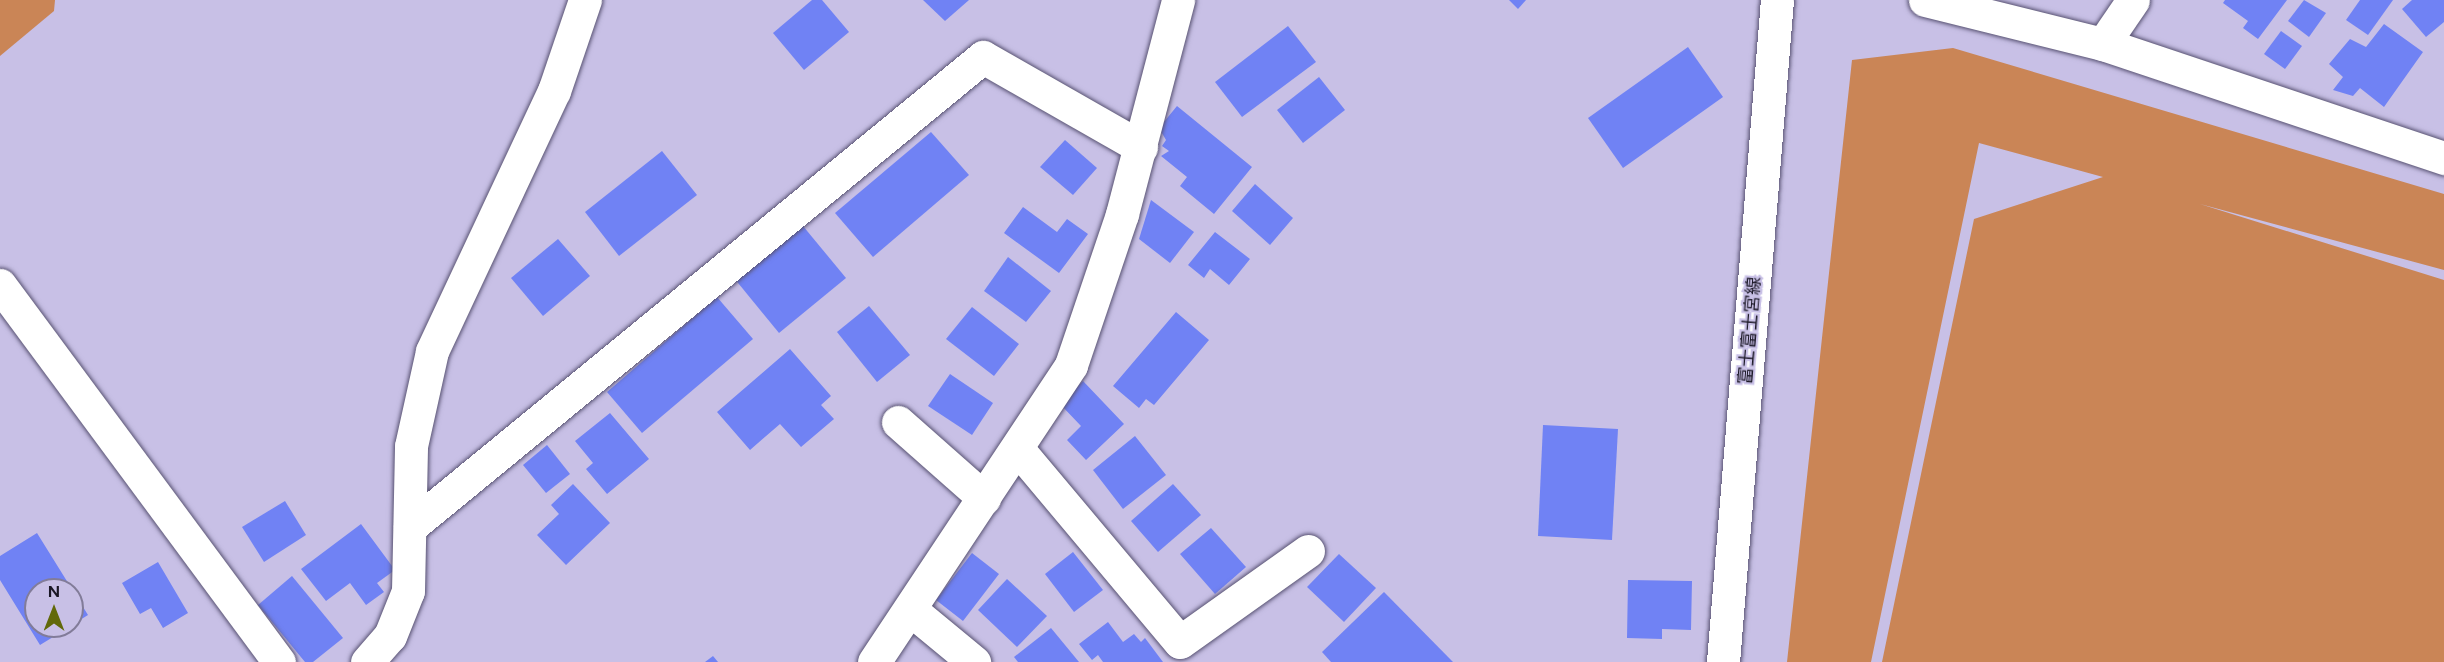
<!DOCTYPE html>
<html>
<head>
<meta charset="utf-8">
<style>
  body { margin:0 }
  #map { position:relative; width:2444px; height:662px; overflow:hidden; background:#c8c0e6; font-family:Figtree,"Noto Sans JP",sans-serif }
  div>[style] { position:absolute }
  .green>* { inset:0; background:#ca8556 }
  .building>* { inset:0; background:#7082f4 }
  .roads { filter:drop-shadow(0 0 2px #585272) drop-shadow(0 0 2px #585272) }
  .minor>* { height:33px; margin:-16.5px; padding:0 16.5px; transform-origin:16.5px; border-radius:16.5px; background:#fff }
  .major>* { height:33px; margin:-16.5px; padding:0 16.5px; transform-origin:16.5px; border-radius:16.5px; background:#fff }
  span { translate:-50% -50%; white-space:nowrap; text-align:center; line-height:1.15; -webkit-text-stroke:4.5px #c8c0e6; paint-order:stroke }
  .street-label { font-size:18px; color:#1a1725 }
  .north { position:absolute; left:24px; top:578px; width:60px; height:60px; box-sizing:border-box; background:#c8c0e6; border:2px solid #827c99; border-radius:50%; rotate:0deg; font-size:16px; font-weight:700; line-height:24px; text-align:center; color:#1a1725 }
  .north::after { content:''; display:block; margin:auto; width:21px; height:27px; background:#62690a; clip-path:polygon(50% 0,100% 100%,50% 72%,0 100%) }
</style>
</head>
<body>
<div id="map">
  <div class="green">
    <div style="clip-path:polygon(0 0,55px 0,54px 11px,0 56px)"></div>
    <div style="clip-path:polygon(1953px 48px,2444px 194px,2444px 270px,2200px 204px,2444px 280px,2444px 662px,1882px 662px,1974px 219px,2103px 177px,1979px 143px,1871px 662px,1787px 662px,1852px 60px)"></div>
  </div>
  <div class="building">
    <div style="clip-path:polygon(812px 0,822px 0,849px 32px,804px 70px,773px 33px)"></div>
    <div style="clip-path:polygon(923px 0,969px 0,945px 21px)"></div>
    <div style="clip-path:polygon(1509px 0,1526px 0,1518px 9px)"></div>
    <div style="clip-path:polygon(2225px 0,2287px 0,2258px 39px,2243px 28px,2248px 21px,2223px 3px)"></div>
    <div style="clip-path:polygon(2304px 0,2326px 13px,2309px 37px,2288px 21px)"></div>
    <div style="clip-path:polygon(2360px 0,2393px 0,2368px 35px,2346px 20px)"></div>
    <div style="clip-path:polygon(2412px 0,2444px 0,2444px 22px,2426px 37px,2402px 9px)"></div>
    <div style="clip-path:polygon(2384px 24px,2423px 52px,2384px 107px,2360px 88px,2353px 96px,2333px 90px,2343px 77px,2329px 64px,2350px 39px,2366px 47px)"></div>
    <div style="clip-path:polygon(1288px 26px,1316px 62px,1242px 117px,1215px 82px)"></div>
    <div style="clip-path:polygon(2281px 31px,2302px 46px,2285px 69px,2264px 54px)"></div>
    <div style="clip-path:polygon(1688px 47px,1723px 97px,1623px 168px,1588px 118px)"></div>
    <div style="clip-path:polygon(1319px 77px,1345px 110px,1303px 143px,1277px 110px)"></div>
    <div style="clip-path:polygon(1177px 106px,1252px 167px,1214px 214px,1180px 186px,1187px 177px,1161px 156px,1169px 151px,1162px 146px,1166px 140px,1159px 128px)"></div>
    <div style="clip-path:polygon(931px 132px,969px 175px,873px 257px,835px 213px)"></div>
    <div style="clip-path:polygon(1065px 140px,1097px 168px,1073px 195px,1040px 167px)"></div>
    <div style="clip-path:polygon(662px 151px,697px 195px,619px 256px,585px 212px)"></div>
    <div style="clip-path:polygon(1255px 184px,1293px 218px,1270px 245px,1232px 211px)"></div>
    <div style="clip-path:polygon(1151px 200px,1194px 232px,1170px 263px,1139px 239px)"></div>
    <div style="clip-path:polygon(1023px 207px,1057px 232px,1067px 219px,1088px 234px,1059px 273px,1004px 233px)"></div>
    <div style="clip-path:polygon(803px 226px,846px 278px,779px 333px,734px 278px)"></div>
    <div style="clip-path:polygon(1215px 232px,1250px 259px,1229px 285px,1210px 269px,1204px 278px,1188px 265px)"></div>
    <div style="clip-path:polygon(558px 239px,590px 276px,543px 316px,511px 278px)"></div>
    <div style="clip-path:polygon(1008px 257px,1051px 291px,1026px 322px,984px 291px)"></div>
    <div style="clip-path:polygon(717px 297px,753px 339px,642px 433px,607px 392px)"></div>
    <div style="clip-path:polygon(869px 306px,910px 355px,877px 382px,837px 332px)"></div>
    <div style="clip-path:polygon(972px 307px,1019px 344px,994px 376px,946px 339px)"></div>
    <div style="clip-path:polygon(1176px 312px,1209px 340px,1154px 405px,1146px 399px,1139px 408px,1113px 386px)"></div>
    <div style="clip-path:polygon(790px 349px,831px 396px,821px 405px,834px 419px,801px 447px,780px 424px,750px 450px,717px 412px)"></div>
    <div style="clip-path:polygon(950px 374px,993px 403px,972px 435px,928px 406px)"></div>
    <div style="clip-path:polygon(1083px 381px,1124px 424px,1086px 460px,1067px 440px,1081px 426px,1060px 404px)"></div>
    <div style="clip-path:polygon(610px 413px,649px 459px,607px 494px,586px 469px,593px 463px,575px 441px)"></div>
    <div style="clip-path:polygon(1543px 425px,1618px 429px,1612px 540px,1538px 536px)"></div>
    <div style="clip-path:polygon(1135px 436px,1166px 475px,1123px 509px,1093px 470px)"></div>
    <div style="clip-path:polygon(547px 445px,570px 474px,546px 493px,523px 465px)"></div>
    <div style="clip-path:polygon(573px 484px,610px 523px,566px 565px,537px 535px,559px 514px,551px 505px)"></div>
    <div style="clip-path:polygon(1173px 484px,1201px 515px,1158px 552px,1131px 521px)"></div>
    <div style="clip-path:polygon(285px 501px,306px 535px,264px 562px,242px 527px)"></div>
    <div style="clip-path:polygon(361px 524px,395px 570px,377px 583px,384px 592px,366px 605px,350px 583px,326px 601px,301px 569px)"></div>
    <div style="clip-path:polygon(1211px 528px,1246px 567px,1215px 594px,1180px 554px)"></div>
    <div style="clip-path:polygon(37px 533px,88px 615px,72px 625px,72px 590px,36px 590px,36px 626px,71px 626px,40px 645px,0 580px,0 556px)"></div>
    <div style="clip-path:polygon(1073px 552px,1103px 590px,1074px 612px,1045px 574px)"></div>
    <div style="clip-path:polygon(972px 553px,999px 574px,963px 621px,936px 600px)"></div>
    <div style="clip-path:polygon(1339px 554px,1376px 588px,1344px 622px,1307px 587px)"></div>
    <div style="clip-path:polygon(158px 562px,188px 613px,163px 628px,151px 608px,140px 614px,122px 583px)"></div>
    <div style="clip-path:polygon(292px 576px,343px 638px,313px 662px,305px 662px,258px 605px)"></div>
    <div style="clip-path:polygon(1007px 579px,1047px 616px,1017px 647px,978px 610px)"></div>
    <div style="clip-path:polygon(1628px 580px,1692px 581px,1691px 630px,1662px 629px,1662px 639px,1627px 638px)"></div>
    <div style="clip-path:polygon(1384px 592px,1453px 662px,1331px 662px,1322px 652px)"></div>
    <div style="clip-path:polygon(1108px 622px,1123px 642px,1134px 634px,1141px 642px,1145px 638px,1163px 662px,1103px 662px,1098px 655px,1092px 660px,1079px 644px)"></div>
    <div style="clip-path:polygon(1051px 628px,1079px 662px,1018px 662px,1014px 657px)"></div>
    <div style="clip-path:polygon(713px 656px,718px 662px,705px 662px)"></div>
  </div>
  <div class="roads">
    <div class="minor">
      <div style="left:1925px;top:0;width:183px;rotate:13.9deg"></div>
      <div style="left:2103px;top:44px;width:360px;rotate:18.5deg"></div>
      <div style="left:2103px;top:44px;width:53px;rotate:-55.7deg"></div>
      <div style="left:0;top:285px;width:469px;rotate:53.5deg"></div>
      <div style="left:898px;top:422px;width:115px;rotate:41.5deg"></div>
      <div style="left:1017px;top:448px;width:253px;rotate:50deg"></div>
      <div style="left:1180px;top:642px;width:157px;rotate:-35.4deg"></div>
      <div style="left:410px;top:527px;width:741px;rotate:-39.36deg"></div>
      <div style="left:983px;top:57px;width:182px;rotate:29.7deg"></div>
      <div style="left:911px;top:610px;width:82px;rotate:39.5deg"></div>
      <div style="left:367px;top:662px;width:35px;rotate:-49deg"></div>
      <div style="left:390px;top:636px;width:48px;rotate:-68.2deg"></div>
      <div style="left:408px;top:591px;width:145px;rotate:-88.8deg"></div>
      <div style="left:411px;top:446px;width:97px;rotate:-77.5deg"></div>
      <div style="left:432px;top:351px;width:287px;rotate:-64.9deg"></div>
      <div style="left:554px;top:91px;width:96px;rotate:-71.2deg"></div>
      <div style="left:874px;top:662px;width:356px;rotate:-56.4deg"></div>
      <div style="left:1071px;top:365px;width:159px;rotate:-71.3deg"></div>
      <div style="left:1122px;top:214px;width:221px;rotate:-75.3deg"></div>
    </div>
    <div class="major">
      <div style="left:1723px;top:662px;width:664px;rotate:-85.34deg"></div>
    </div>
  </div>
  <div class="street-label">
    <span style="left:1750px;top:331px;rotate:-85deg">富士富士宮線</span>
  </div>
  <div class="north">N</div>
</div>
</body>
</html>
